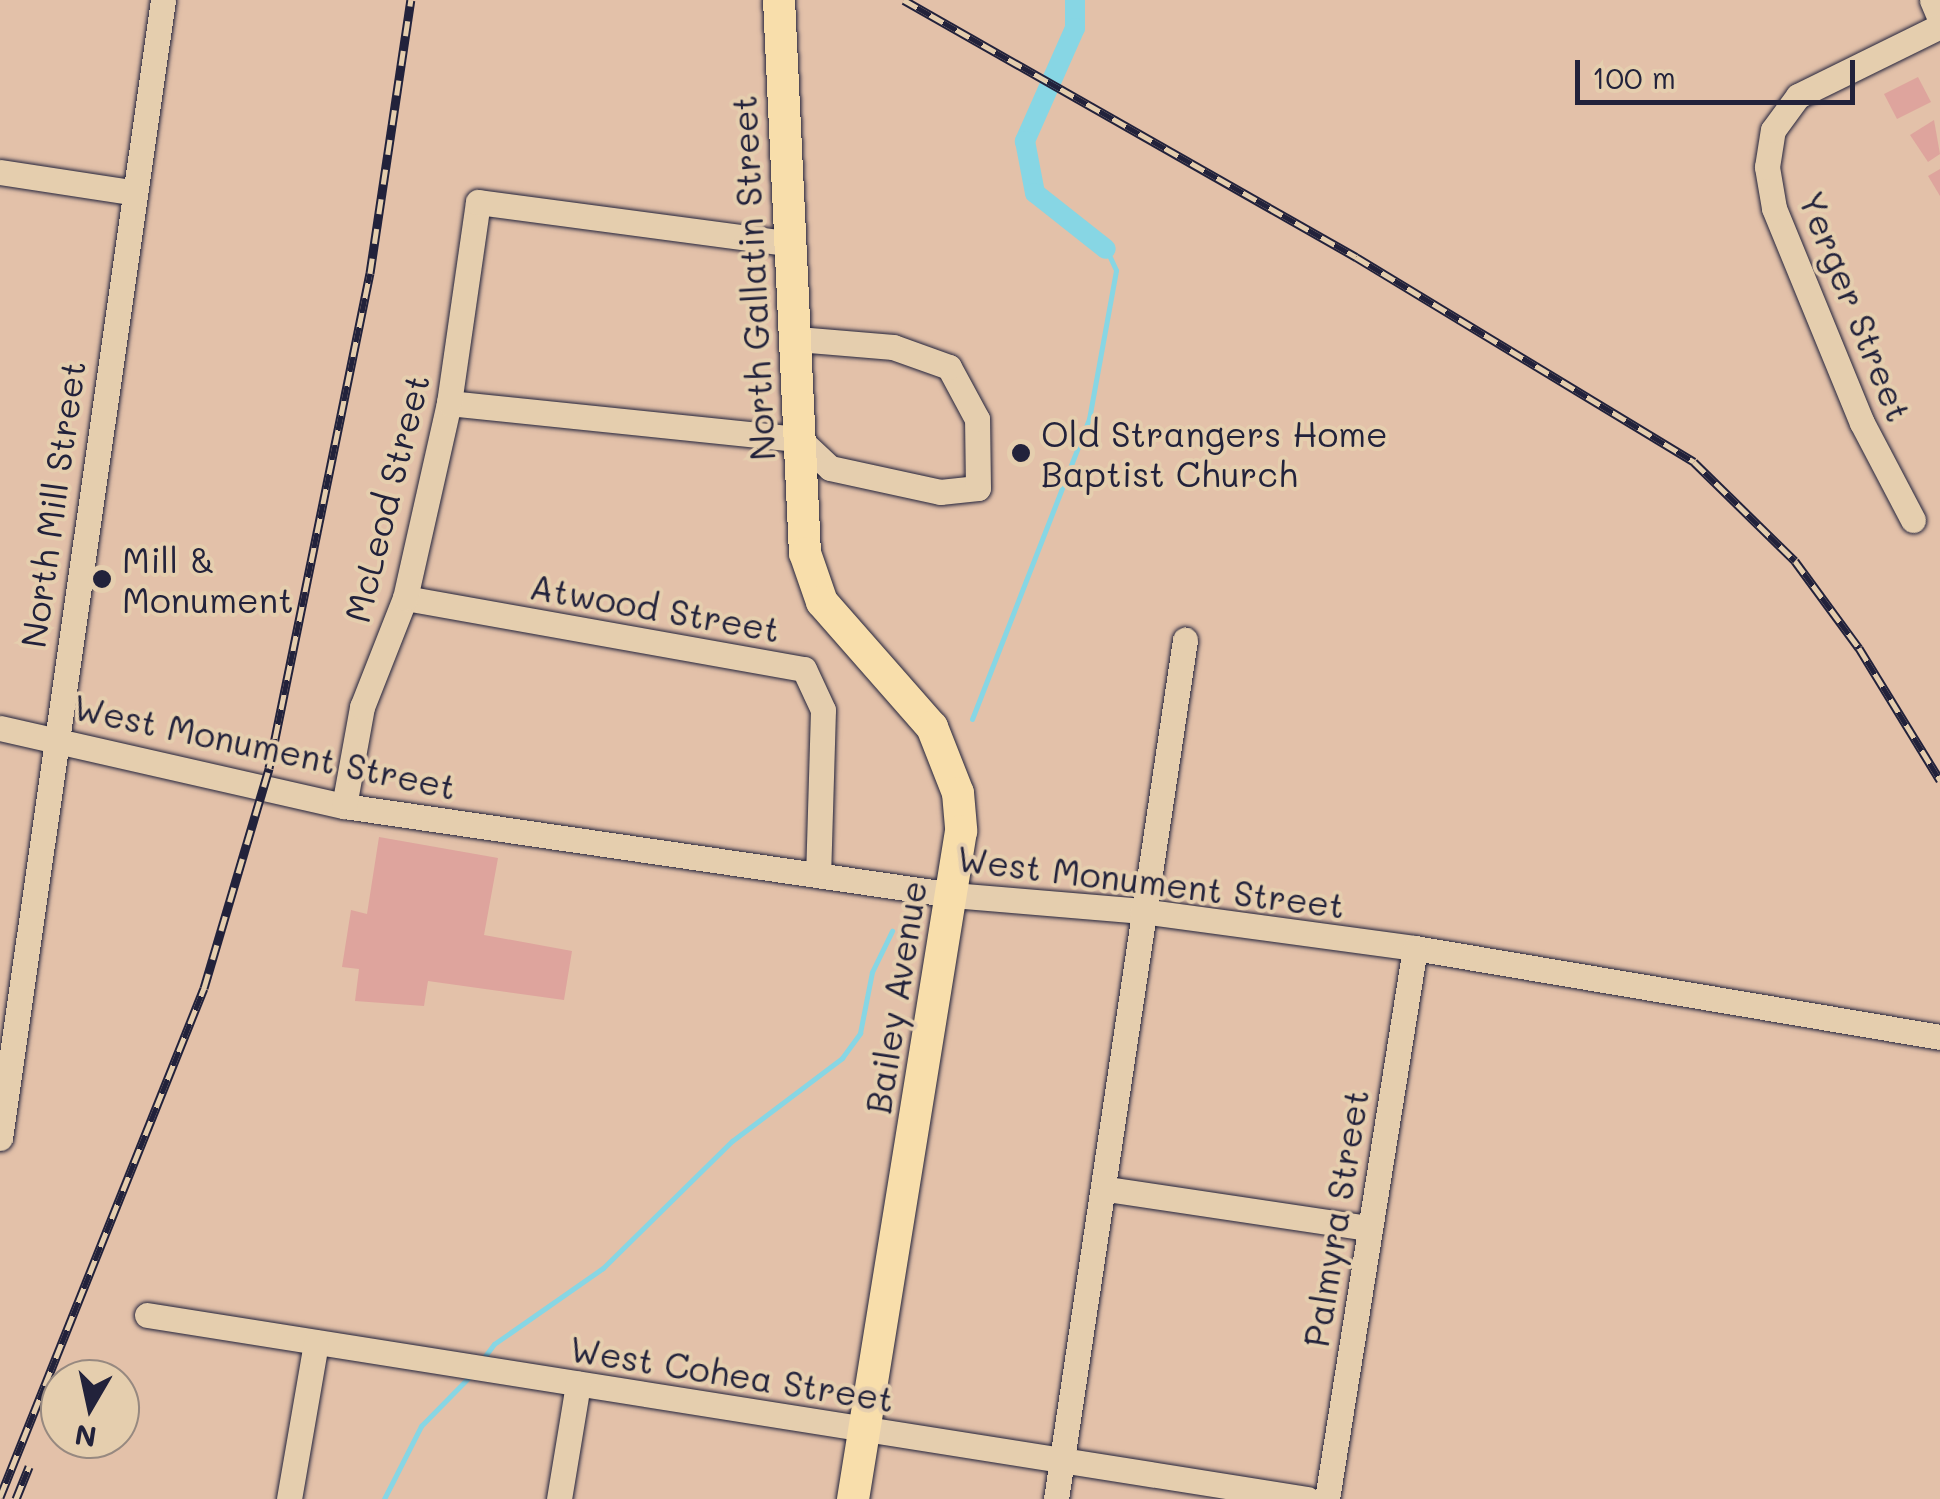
<!DOCTYPE html>
<html>
<head>
<meta charset="utf-8">
<style>
  body { margin:0 }
  #map { position:relative; width:1940px; height:1499px; overflow:hidden; background:#e3c1a9; font-family:Mali,sans-serif }
  div>[style] { position:absolute }
  .stream>* { height:5px; margin:-2.5px; padding:0 2.5px; transform-origin:2.5px; border-radius:2.5px; background:#87d6e4 }
  .canal>* { height:20px; margin:-10px; padding:0 10px; transform-origin:10px; border-radius:10px; background:#87d6e4 }
  .building>* { inset:0; background:#dea49d }
  .roads { filter:drop-shadow(0 0 2px #22223b) drop-shadow(0 0 2px #22223b) }
  .minor>* { height:25px; margin:-12.5px; padding:0 12.5px; transform-origin:12.5px; border-radius:12.5px; background:#e5ceae }
  .major>* { height:32px; margin:-16px; padding:0 16px; transform-origin:16px; border-radius:16px; background:#f8deab }
  .rail>* { height:9px; margin-top:-4.5px; transform-origin:0; background:repeating-linear-gradient(90deg,#e5ceae 0 15px,#22223b 0 30px); box-sizing:border-box; border-block:2px solid #22223b }
  .dots>* { width:28px; height:28px; translate:-50% -50%; box-sizing:border-box; border:5px solid #e5ceae; border-radius:50% }
  span { translate:-50% -50%; white-space:nowrap; text-align:center; line-height:1.15; -webkit-text-stroke:8px #e5ceae; paint-order:stroke }
  .street-label { font-size:35px; color:#22223b }
  .poi-label { font-size:35px; color:#22223b }
  .left { translate:0 -50%; text-align:left }
  .north { position:absolute; left:40px; top:1359px; width:100px; height:100px; box-sizing:border-box; background:#e5ceae; border:2px solid #978980; border-radius:50%; rotate:189deg; font-size:28px; font-weight:700; line-height:40px; text-align:center; color:#22223b }
  .north::after { content:''; display:block; margin:auto; width:35px; height:45px; background:#22223b; clip-path:polygon(50% 0,100% 100%,50% 72%,0 100%) }
  .scale { position:absolute; left:1575px; top:60px; width:280px; height:45px; box-sizing:border-box; border:5px solid #22223b; border-top:0; padding-left:12px; font-size:30px; line-height:35px; white-space:nowrap; color:#22223b; -webkit-text-stroke:8px #e5ceae; paint-order:stroke }
</style>
</head>
<body>
<div id="map">
  <div class="stream">
    <div style="left:972px;top:719px;width:322px;rotate:-68.7deg"></div>
    <div style="left:1089px;top:419px;width:151px;rotate:-79.7deg"></div>
    <div style="left:1116px;top:270px;width:23px;rotate:-115deg"></div>
    <div style="left:482px;top:1360px;width:20px;rotate:-53deg"></div>
    <div style="left:494px;top:1344px;width:133px;rotate:-34.9deg"></div>
    <div style="left:603px;top:1268px;width:181px;rotate:-44.6deg"></div>
    <div style="left:732px;top:1141px;width:138px;rotate:-37deg"></div>
    <div style="left:842px;top:1058px;width:31px;rotate:-54deg"></div>
    <div style="left:860px;top:1033px;width:62px;rotate:-78.9deg"></div>
    <div style="left:872px;top:972px;width:46px;rotate:-64deg"></div>
    <div style="left:384px;top:1499px;width:82px;rotate:-63.1deg"></div>
    <div style="left:421px;top:1426px;width:74px;rotate:-45.5deg"></div>
  </div>
  <div class="canal">
    <div style="left:1075px;top:0;width:28px;rotate:90deg"></div>
    <div style="left:1075px;top:28px;width:124px;rotate:113.9deg"></div>
    <div style="left:1025px;top:141px;width:53px;rotate:79.1deg"></div>
    <div style="left:1035px;top:193px;width:90px;rotate:38.3deg"></div>
  </div>
  <div class="building">
    <div style="clip-path:polygon(1918px 77px,1931px 102px,1897px 119px,1884px 94px)"></div>
    <div style="clip-path:polygon(1934px 120px,1940px 154px,1928px 162px,1910px 135px)"></div>
    <div style="clip-path:polygon(1940px 169px,1940px 196px,1928px 176px)"></div>
    <div style="clip-path:polygon(379px 837px,498px 858px,484px 935px,572px 951px,564px 1000px,428px 981px,424px 1006px,355px 1001px,359px 969px,342px 967px,351px 910px,367px 914px)"></div>
  </div>
  <div class="roads">
    <div class="minor">
      <div style="left:1932px;top:0;width:21px;rotate:67deg"></div>
      <div style="left:0;top:172px;width:132px;rotate:8.7deg"></div>
      <div style="left:449px;top:403px;width:352px;rotate:5.9deg"></div>
      <div style="left:799px;top:439px;width:42px;rotate:43.1deg"></div>
      <div style="left:830px;top:468px;width:113px;rotate:12.3deg"></div>
      <div style="left:940px;top:492px;width:38px;rotate:-6deg"></div>
      <div style="left:978px;top:488px;width:69px;rotate:-90.8deg"></div>
      <div style="left:977px;top:419px;width:59px;rotate:-118.3deg"></div>
      <div style="left:949px;top:367px;width:59px;rotate:-160.3deg"></div>
      <div style="left:893px;top:347px;width:96px;rotate:-175.2deg"></div>
      <div style="left:1913px;top:520px;width:110px;rotate:-117.7deg"></div>
      <div style="left:1862px;top:423px;width:232px;rotate:-112.3deg"></div>
      <div style="left:1774px;top:208px;width:42px;rotate:-99.7deg"></div>
      <div style="left:1767px;top:167px;width:37px;rotate:-81deg"></div>
      <div style="left:1773px;top:130px;width:42px;rotate:-53.7deg"></div>
      <div style="left:1798px;top:96px;width:158px;rotate:-26.2deg"></div>
      <div style="left:405px;top:598px;width:405px;rotate:10.1deg"></div>
      <div style="left:804px;top:669px;width:45px;rotate:65.1deg"></div>
      <div style="left:823px;top:710px;width:165px;rotate:91.7deg"></div>
      <div style="left:0;top:728px;width:353px;rotate:12.8deg"></div>
      <div style="left:344px;top:806px;width:615px;rotate:8.31deg"></div>
      <div style="left:953px;top:895px;width:190px;rotate:4.8deg"></div>
      <div style="left:1142px;top:911px;width:275px;rotate:7.7deg"></div>
      <div style="left:1415px;top:948px;width:532px;rotate:9.62deg"></div>
      <div style="left:344px;top:806px;width:101px;rotate:-79.7deg"></div>
      <div style="left:362px;top:707px;width:117px;rotate:-68.5deg"></div>
      <div style="left:405px;top:598px;width:200px;rotate:-77.3deg"></div>
      <div style="left:449px;top:403px;width:203px;rotate:-81.8deg"></div>
      <div style="left:478px;top:202px;width:316px;rotate:7.6deg"></div>
      <div style="left:0;top:1138px;width:1150px;rotate:-81.85deg"></div>
      <div style="left:1107px;top:1189px;width:264px;rotate:8.5deg"></div>
      <div style="left:147px;top:1315px;width:1175px;rotate:9.01deg"></div>
      <div style="left:289px;top:1499px;width:159px;rotate:-80.2deg"></div>
      <div style="left:559px;top:1499px;width:117px;rotate:-80.6deg"></div>
      <div style="left:1056px;top:1499px;width:869px;rotate:-81.46deg"></div>
      <div style="left:1327px;top:1499px;width:558px;rotate:-80.93deg"></div>
    </div>
    <div class="major">
      <div style="left:779px;top:0;width:554px;rotate:87.31deg"></div>
      <div style="left:805px;top:553px;width:52px;rotate:70.9deg"></div>
      <div style="left:822px;top:602px;width:167px;rotate:48.7deg"></div>
      <div style="left:932px;top:727px;width:71px;rotate:68.5deg"></div>
      <div style="left:958px;top:793px;width:38px;rotate:85deg"></div>
      <div style="left:961px;top:831px;width:677px;rotate:99.18deg"></div>
    </div>
  </div>
  <div class="rail">
    <div style="left:904px;top:0;width:520px;rotate:29.62deg"></div>
    <div style="left:1356px;top:257px;width:395px;rotate:31.2deg"></div>
    <div style="left:1694px;top:462px;width:141px;rotate:44.4deg"></div>
    <div style="left:1795px;top:561px;width:108px;rotate:53.7deg"></div>
    <div style="left:1859px;top:648px;width:155px;rotate:58.5deg"></div>
    <div style="left:0;top:1497px;width:548px;rotate:-68.16deg"></div>
    <div style="left:204px;top:988px;width:229px;rotate:-73.5deg"></div>
    <div style="left:269px;top:768px;width:505px;rotate:-78.47deg"></div>
    <div style="left:370px;top:273px;width:276px;rotate:-81.5deg"></div>
    <div style="left:16px;top:1499px;width:35px;rotate:-68deg"></div>
  </div>
  <div class="dots">
    <div style="left:1021px;top:453px;background:#22223b"></div>
    <div style="left:102px;top:579px;background:#22223b"></div>
  </div>
  <div class="street-label">
    <span style="left:752px;top:278px;rotate:-93deg">North Gallatin Street</span>
    <span style="left:1856px;top:306px;rotate:68deg">Yerger Street</span>
    <span style="left:386px;top:498px;rotate:-76deg">McLeod Street</span>
    <span style="left:52px;top:504px;rotate:-82deg">North Mill Street</span>
    <span style="left:655px;top:607px;rotate:10deg">Atwood Street</span>
    <span style="left:265px;top:746px;rotate:12deg">West Monument Street</span>
    <span style="left:1151px;top:881px;rotate:7deg">West Monument Street</span>
    <span style="left:895px;top:997px;rotate:-81deg">Bailey Avenue</span>
    <span style="left:1335px;top:1218px;rotate:-81deg">Palmyra Street</span>
    <span style="left:732px;top:1373px;rotate:9deg">West Cohea Street</span>
  </div>
  <div class="poi-label">
    <span class="left" style="left:1041px;top:453px">Old Strangers Home<br>Baptist Church</span>
    <span class="left" style="left:122px;top:579px">Mill &amp;<br>Monument</span>
  </div>
  <div class="north">N</div>
  <div class="scale">100 m</div>
</div>
</body>
</html>
